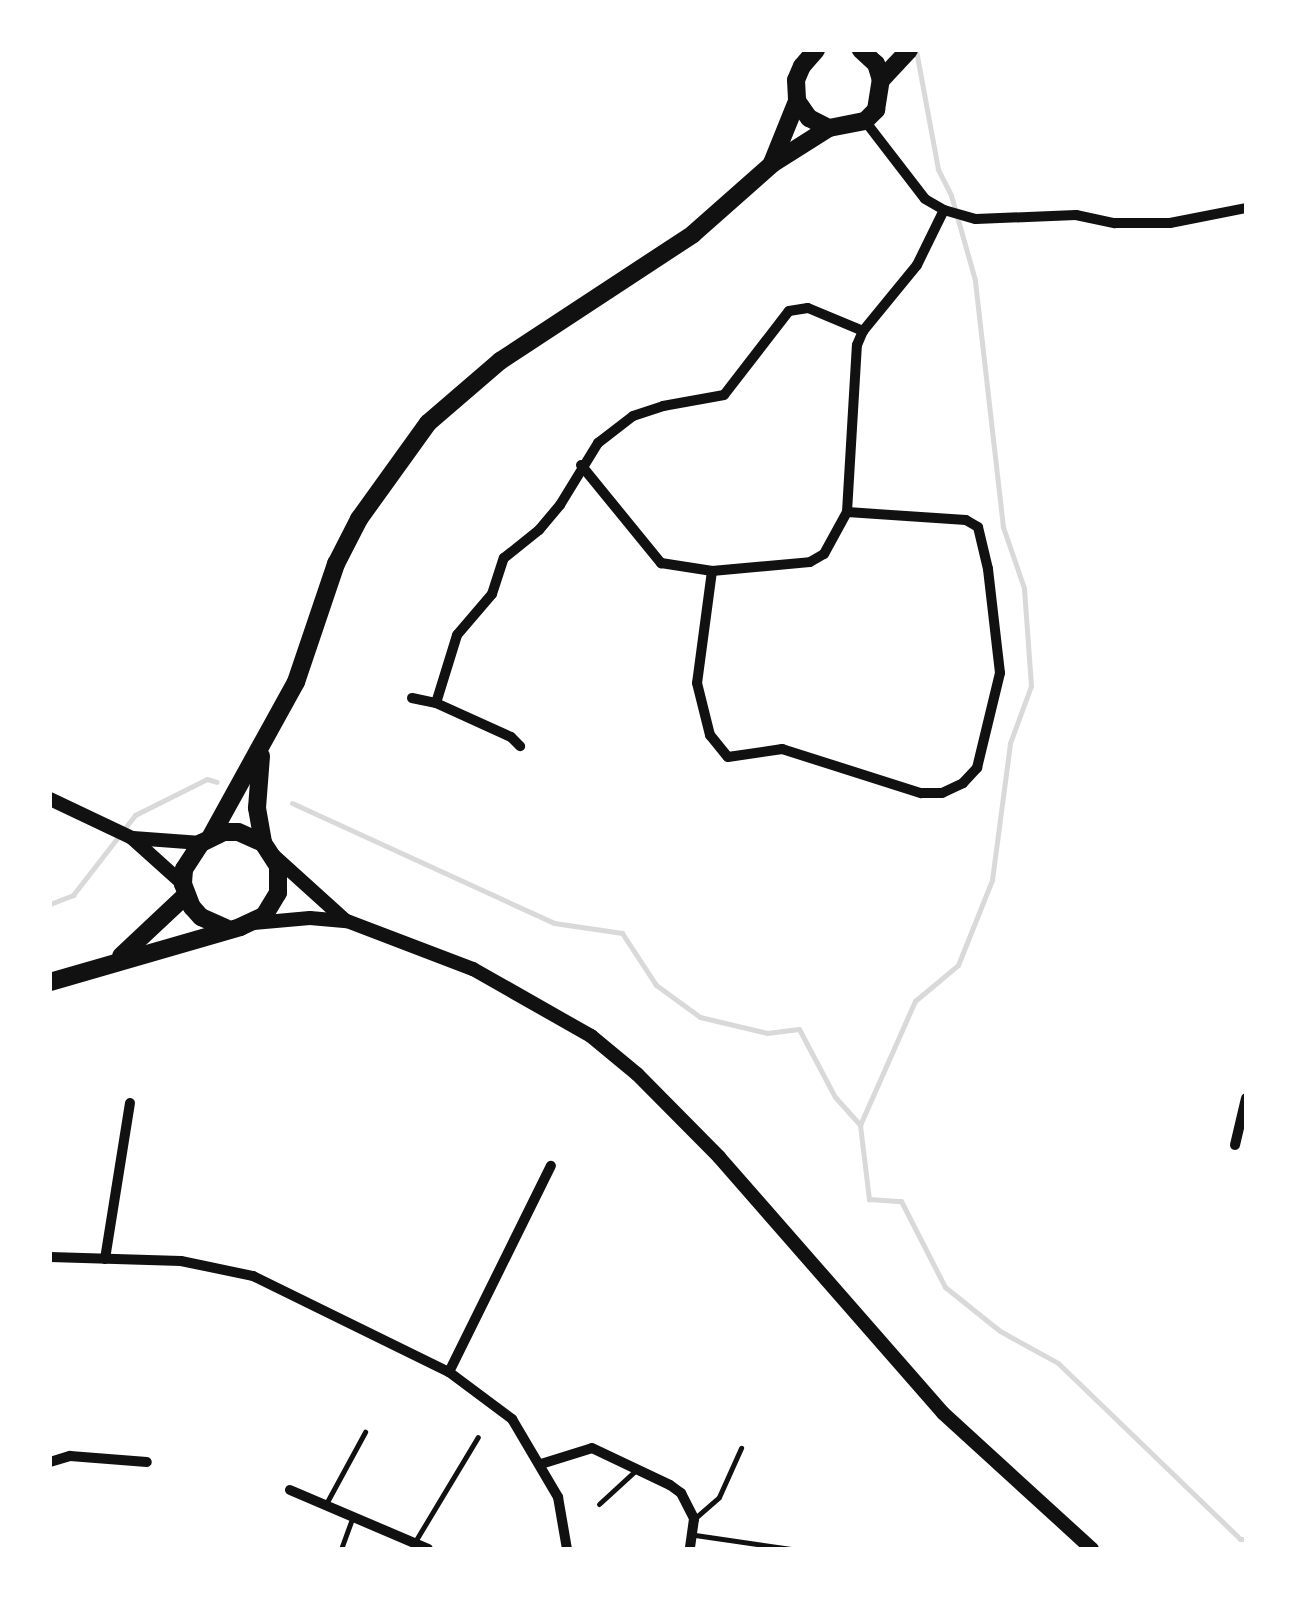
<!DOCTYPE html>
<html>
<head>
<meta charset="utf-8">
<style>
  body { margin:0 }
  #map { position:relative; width:1296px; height:1599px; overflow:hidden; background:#fff; font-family:Barlow,sans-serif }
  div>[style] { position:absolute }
  .stream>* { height:5px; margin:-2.5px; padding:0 2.5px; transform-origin:2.5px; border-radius:2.5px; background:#d9d9d9 }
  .service>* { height:5px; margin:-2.5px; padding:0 2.5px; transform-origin:2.5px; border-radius:2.5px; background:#111 }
  .minor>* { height:10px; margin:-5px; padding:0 5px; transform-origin:5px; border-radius:5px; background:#111 }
  .tertiary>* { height:14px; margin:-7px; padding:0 7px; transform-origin:7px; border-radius:7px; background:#111 }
  .primary>* { height:18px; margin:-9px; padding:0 9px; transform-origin:9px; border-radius:9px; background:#111 }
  span { translate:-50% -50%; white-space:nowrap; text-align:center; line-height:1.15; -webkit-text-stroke:10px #fff; paint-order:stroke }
  .frame { position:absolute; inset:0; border:52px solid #fff; pointer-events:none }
</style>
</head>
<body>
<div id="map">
  <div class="stream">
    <div style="left:292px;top:803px;width:288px;rotate:24.6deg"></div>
    <div style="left:554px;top:923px;width:69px;rotate:8.4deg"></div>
    <div style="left:622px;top:933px;width:62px;rotate:56.8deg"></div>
    <div style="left:656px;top:985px;width:54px;rotate:36deg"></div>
    <div style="left:700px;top:1017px;width:69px;rotate:13.4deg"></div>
    <div style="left:767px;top:1033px;width:32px;rotate:-7deg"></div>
    <div style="left:799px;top:1029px;width:77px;rotate:62.1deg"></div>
    <div style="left:835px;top:1097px;width:38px;rotate:48deg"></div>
    <div style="left:860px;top:1125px;width:75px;rotate:83.1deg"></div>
    <div style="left:869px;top:1199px;width:32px;rotate:4deg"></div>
    <div style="left:901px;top:1201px;width:97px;rotate:62.9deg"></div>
    <div style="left:945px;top:1287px;width:70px;rotate:38.7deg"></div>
    <div style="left:1000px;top:1331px;width:66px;rotate:28.9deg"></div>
    <div style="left:1058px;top:1363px;width:253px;rotate:44deg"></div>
    <div style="left:1240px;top:1539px;width:6px"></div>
    <div style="left:50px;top:904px;width:25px;rotate:-21deg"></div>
    <div style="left:73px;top:895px;width:101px;rotate:-52.2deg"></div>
    <div style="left:135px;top:815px;width:80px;rotate:-26.6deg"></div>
    <div style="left:207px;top:779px;width:10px;rotate:17deg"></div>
    <div style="left:860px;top:1125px;width:136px;rotate:-66.1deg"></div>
    <div style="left:915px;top:1001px;width:56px;rotate:-39.9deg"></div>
    <div style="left:958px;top:965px;width:92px;rotate:-68.2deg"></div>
    <div style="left:992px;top:880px;width:138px;rotate:-82.5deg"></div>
    <div style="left:1010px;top:743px;width:61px;rotate:-69.8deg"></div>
    <div style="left:1031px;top:686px;width:98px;rotate:-94.1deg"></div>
    <div style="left:1024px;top:588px;width:65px;rotate:-109deg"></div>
    <div style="left:1003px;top:527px;width:249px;rotate:-96.5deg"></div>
    <div style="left:975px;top:280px;width:88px;rotate:-105.8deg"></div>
    <div style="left:951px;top:195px;width:29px;rotate:-117deg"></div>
    <div style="left:938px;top:169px;width:121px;rotate:-100.5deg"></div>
  </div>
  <div class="service">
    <div style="left:327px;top:1502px;width:80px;rotate:-61.5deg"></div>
    <div style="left:599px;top:1504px;width:49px;rotate:-42.5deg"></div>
    <div style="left:694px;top:1519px;width:33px;rotate:-41deg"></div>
    <div style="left:719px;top:1497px;width:54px;rotate:-65.8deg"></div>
    <div style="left:695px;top:1535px;width:97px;rotate:8.3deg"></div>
    <div style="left:416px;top:1540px;width:120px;rotate:-59deg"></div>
    <div style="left:341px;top:1549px;width:33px;rotate:-70deg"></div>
  </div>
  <div class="minor">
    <div style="left:865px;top:121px;width:98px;rotate:52.4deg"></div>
    <div style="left:925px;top:199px;width:22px;rotate:30deg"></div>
    <div style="left:944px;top:210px;width:33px;rotate:16deg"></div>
    <div style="left:976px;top:219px;width:100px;rotate:-2.3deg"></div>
    <div style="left:1076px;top:215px;width:40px;rotate:12deg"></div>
    <div style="left:1115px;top:223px;width:55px"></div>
    <div style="left:1170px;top:223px;width:77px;rotate:-11.2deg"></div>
    <div style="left:581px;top:465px;width:127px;rotate:50.8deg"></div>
    <div style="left:661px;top:563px;width:52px;rotate:8.9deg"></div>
    <div style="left:712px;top:571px;width:98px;rotate:-5.2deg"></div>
    <div style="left:810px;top:562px;width:16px;rotate:-30deg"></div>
    <div style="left:824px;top:554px;width:48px;rotate:-61.3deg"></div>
    <div style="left:847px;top:512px;width:167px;rotate:-86.6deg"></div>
    <div style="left:857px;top:345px;width:15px;rotate:-67deg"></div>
    <div style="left:863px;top:331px;width:85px;rotate:-50.7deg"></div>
    <div style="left:917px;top:265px;width:61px;rotate:-63.9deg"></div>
    <div style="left:712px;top:571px;width:113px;rotate:97.6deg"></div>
    <div style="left:697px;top:683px;width:54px;rotate:76deg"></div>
    <div style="left:710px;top:735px;width:28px;rotate:51deg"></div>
    <div style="left:728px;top:757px;width:55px;rotate:-8.4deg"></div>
    <div style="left:782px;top:749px;width:146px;rotate:17.6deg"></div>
    <div style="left:921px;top:793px;width:21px"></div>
    <div style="left:942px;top:793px;width:23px;rotate:-25deg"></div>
    <div style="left:963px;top:783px;width:21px;rotate:-47deg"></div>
    <div style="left:977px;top:768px;width:98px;rotate:-76.4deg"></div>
    <div style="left:1000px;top:673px;width:105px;rotate:-96.6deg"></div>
    <div style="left:988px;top:569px;width:43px;rotate:-103.4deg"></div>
    <div style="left:978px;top:527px;width:14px;rotate:-150deg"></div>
    <div style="left:966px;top:520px;width:119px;rotate:-176.2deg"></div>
    <div style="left:412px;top:698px;width:25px;rotate:12deg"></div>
    <div style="left:436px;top:703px;width:71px;rotate:-72.8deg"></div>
    <div style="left:457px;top:635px;width:54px;rotate:-49.5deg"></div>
    <div style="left:492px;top:594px;width:38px;rotate:-72deg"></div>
    <div style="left:504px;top:558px;width:45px;rotate:-38.7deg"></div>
    <div style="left:539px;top:530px;width:33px;rotate:-50deg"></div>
    <div style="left:560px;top:505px;width:73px;rotate:-58.5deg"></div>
    <div style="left:598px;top:443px;width:44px;rotate:-37.6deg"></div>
    <div style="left:633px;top:416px;width:32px;rotate:-18deg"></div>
    <div style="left:663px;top:406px;width:62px;rotate:-10.2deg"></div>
    <div style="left:724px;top:395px;width:106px;rotate:-52.3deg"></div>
    <div style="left:789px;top:311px;width:19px;rotate:-9deg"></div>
    <div style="left:808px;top:308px;width:60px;rotate:22.7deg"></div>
    <div style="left:436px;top:703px;width:82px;rotate:24.4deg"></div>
    <div style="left:511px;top:737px;width:13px;rotate:45deg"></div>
    <div style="left:1235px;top:1145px;width:48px;rotate:-76.8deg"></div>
    <div style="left:50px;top:1257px;width:131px;rotate:1.7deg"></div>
    <div style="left:181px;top:1261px;width:74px;rotate:11.8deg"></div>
    <div style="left:253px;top:1276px;width:218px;rotate:26.1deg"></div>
    <div style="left:449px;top:1372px;width:79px;rotate:36.7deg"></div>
    <div style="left:512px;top:1419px;width:91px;rotate:59.5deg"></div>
    <div style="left:558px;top:1497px;width:53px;rotate:80.2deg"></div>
    <div style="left:105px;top:1259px;width:158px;rotate:-80.9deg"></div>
    <div style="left:449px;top:1372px;width:230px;rotate:-63.7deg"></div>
    <div style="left:50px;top:1462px;width:21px;rotate:-17deg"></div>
    <div style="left:70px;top:1456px;width:77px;rotate:4.5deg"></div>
    <div style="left:541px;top:1464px;width:53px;rotate:-17.4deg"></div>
    <div style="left:592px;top:1448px;width:86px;rotate:25.4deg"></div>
    <div style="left:670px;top:1485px;width:14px;rotate:36deg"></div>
    <div style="left:681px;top:1493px;width:29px;rotate:63deg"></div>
    <div style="left:694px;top:1519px;width:30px;rotate:98deg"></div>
    <div style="left:290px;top:1490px;width:150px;rotate:23.1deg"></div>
  </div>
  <div class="tertiary">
    <div style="left:50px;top:799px;width:91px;rotate:25.4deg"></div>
    <div style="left:132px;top:838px;width:69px;rotate:42deg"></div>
    <div style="left:133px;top:838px;width:68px;rotate:4.2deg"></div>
    <div style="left:273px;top:855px;width:98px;rotate:42.1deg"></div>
    <div style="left:253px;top:923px;width:57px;rotate:-5deg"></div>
    <div style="left:310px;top:918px;width:37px;rotate:5deg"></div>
    <div style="left:347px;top:921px;width:135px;rotate:20.9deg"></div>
    <div style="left:473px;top:969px;width:136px;rotate:29.6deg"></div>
    <div style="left:591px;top:1036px;width:60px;rotate:39.6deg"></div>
    <div style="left:637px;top:1074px;width:117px;rotate:45.3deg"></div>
    <div style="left:719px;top:1157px;width:340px;rotate:48.8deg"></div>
    <div style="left:943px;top:1413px;width:202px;rotate:42.4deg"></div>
  </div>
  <div class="primary">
    <div style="left:816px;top:50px;width:21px;rotate:131deg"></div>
    <div style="left:802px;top:66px;width:15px;rotate:113deg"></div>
    <div style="left:796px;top:80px;width:21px;rotate:87deg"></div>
    <div style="left:797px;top:101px;width:21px;rotate:55deg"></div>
    <div style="left:809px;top:118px;width:22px;rotate:27deg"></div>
    <div style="left:829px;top:128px;width:37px;rotate:-11deg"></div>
    <div style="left:865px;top:121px;width:16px;rotate:-45deg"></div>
    <div style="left:876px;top:110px;width:30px;rotate:-81deg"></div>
    <div style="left:881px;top:80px;width:17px;rotate:-107deg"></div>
    <div style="left:876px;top:64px;width:21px;rotate:-137deg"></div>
    <div style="left:881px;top:80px;width:41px;rotate:-47deg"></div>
    <div style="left:772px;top:163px;width:67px;rotate:-68deg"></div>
    <div style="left:261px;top:756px;width:52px;rotate:94.4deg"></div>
    <div style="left:257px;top:808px;width:36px;rotate:80deg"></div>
    <div style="left:211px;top:836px;width:176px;rotate:-61.1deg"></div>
    <div style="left:296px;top:682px;width:125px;rotate:-71.3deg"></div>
    <div style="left:336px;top:564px;width:51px;rotate:-62.9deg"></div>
    <div style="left:359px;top:519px;width:118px;rotate:-54.3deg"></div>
    <div style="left:428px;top:423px;width:95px;rotate:-40.7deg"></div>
    <div style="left:500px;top:361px;width:231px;rotate:-33.3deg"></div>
    <div style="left:693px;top:234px;width:106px;rotate:-41.5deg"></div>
    <div style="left:772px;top:164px;width:67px;rotate:-32.3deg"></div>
    <div style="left:121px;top:956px;width:89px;rotate:-43.2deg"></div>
    <div style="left:50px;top:982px;width:198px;rotate:-16.1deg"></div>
    <div style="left:240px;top:927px;width:26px;rotate:-25deg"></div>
    <div style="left:264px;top:916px;width:27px;rotate:-59deg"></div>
    <div style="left:278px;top:893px;width:27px;rotate:-90deg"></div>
    <div style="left:278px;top:866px;width:27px;rotate:-123deg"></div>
    <div style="left:263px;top:843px;width:27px;rotate:-156deg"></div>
    <div style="left:238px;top:832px;width:14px;rotate:180deg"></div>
    <div style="left:224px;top:832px;width:25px;rotate:154deg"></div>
    <div style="left:201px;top:843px;width:31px;rotate:123deg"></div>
    <div style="left:184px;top:869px;width:15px;rotate:94deg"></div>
    <div style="left:183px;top:884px;width:25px;rotate:69deg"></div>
    <div style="left:192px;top:907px;width:13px;rotate:48deg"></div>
    <div style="left:201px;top:917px;width:27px;rotate:24deg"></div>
  </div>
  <div class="frame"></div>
</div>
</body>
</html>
